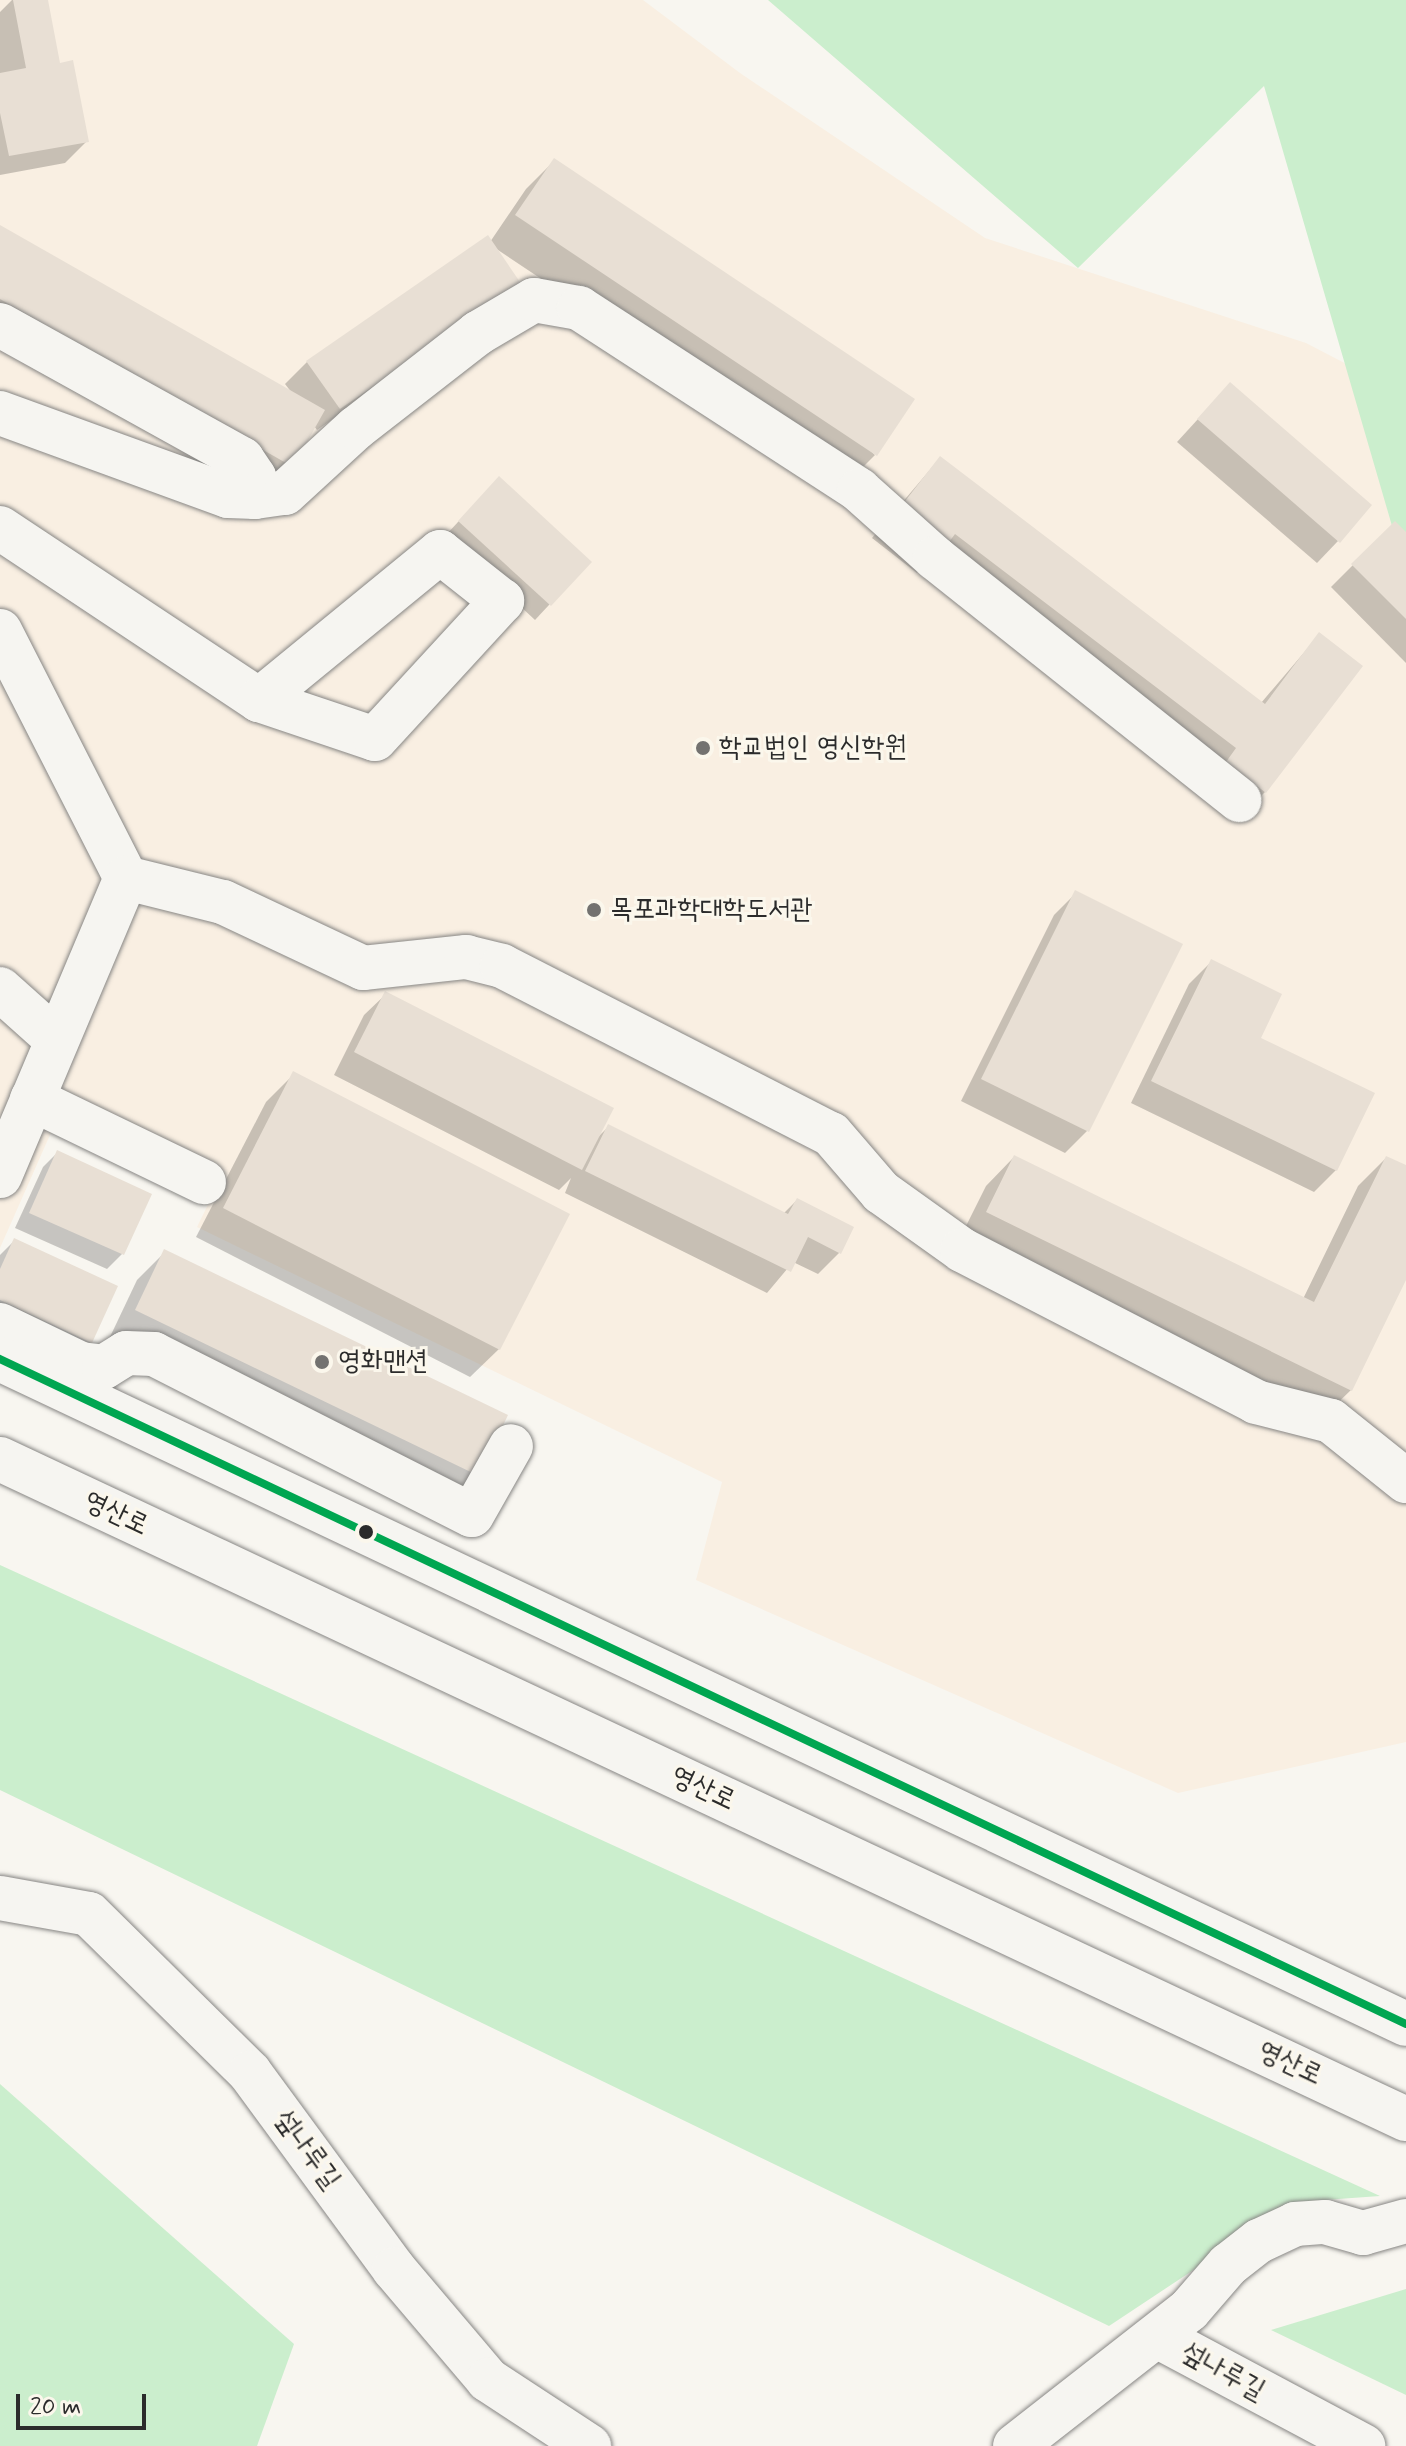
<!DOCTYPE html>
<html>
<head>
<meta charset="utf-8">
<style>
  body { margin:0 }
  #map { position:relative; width:1406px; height:2446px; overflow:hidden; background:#f8f6f0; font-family:Mynerve,"Poor Story",sans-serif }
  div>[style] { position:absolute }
  .built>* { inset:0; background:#f9efe2 }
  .green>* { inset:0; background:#cbeecd }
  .shadow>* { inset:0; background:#0003 }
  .building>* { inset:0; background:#e8dfd4 }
  .roads { filter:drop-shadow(0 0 2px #878684) drop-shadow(0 0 2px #878684) }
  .minor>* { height:44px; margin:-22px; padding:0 22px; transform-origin:22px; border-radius:22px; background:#f6f5f1 }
  .bus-1>* { height:8px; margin:-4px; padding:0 4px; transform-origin:4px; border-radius:4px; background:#00a651 }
  .dots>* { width:22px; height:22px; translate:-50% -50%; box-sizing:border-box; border:4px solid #fbf7ec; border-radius:50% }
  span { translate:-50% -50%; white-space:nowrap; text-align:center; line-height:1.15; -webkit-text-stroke:6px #fbf7ec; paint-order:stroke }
  .poi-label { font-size:28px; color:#2b2b2b }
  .left { translate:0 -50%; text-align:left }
  .street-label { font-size:28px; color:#2b2b2b }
  .scale { position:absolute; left:16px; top:2394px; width:130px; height:36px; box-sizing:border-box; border:4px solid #2b2b2b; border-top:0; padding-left:10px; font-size:24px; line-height:28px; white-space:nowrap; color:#2b2b2b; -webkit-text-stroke:6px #fbf7ec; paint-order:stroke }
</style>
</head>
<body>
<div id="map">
  <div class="built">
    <div style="clip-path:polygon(0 0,643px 0,740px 73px,985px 238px,1306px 343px,1406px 395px,1406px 1742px,1178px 1793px,696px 1580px,722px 1482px,197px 1227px,218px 1184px,65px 1101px,0 1248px)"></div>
  </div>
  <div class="green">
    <div style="clip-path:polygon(768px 0,1406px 0,1406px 574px,1264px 86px,1078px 268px)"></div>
    <div style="clip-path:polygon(0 1565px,1380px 2196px,1296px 2202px,1109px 2326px,0 1790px)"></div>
    <div style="clip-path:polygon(0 2084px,294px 2344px,257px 2446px,0 2446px)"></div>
    <div style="clip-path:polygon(1406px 2289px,1406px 2395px,1271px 2330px)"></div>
  </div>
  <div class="shadow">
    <div style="clip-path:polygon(12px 0,46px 0,59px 65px,87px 141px,65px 163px,0 175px,0 12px)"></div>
    <div style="clip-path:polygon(554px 161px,875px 455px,847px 483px,495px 248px,497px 306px,317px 430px,314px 426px,270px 487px,0 333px,0 227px,292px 393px,285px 384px,307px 362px,490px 242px,526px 189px)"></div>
    <div style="clip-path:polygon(1230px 384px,1338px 541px,1317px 563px,1177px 442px)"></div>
    <div style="clip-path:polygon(940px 458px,1261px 703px,1319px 635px,1265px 792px,1237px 820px,927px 562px,917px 573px,872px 538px)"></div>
    <div style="clip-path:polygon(485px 493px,589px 562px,535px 620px,445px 536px)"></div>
    <div style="clip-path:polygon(1395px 523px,1406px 535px,1406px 663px,1331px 587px)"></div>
    <div style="clip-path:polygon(1076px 893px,1087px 1131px,1065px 1153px,961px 1101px,1054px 915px)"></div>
    <div style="clip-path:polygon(1211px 962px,1336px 1170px,1314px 1192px,1131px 1103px,1189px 984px)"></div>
    <div style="clip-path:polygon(386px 994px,597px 1138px,608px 1127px,783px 1214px,797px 1200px,840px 1252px,818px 1274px,793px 1262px,767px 1293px,565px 1193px,571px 1178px,559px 1190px,334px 1075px,364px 1015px)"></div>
    <div style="clip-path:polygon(294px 1074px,499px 1349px,470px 1377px,196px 1237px,266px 1102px)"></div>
    <div style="clip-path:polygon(57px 1153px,149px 1195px,122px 1254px,107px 1269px,15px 1228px,43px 1167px)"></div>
    <div style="clip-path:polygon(1014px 1157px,1303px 1299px,1358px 1186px,1386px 1158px,1406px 1168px,1406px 1276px,1351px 1390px,1322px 1418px,959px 1240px,986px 1186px)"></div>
    <div style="clip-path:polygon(14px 1241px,91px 1342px,76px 1356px,0 1321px,0 1255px)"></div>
    <div style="clip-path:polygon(165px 1252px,477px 1474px,449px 1503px,109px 1339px,137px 1280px)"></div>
  </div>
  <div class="building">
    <div style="clip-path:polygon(13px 0,48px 0,60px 63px,73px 60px,89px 142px,9px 156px,0 113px,0 73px,26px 68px)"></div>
    <div style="clip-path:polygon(554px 158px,915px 399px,877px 456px,515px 215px)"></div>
    <div style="clip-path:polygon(0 225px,325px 410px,293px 467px,0 299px)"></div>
    <div style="clip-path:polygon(488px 235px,522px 285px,340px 409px,306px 361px)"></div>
    <div style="clip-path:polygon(1230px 382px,1372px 505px,1340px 543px,1197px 419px)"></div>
    <div style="clip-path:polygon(940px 456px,1265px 704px,1319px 632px,1363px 666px,1266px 793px,1226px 762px,1236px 748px,955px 534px,946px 546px,899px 509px)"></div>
    <div style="clip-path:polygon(499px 476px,592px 562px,551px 606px,458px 521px)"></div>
    <div style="clip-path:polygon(1395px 521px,1406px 532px,1406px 619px,1351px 564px)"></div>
    <div style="clip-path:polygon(1075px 890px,1183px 944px,1089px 1132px,981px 1079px)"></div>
    <div style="clip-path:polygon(1211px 959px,1282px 994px,1261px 1038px,1375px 1093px,1337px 1171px,1151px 1081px)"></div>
    <div style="clip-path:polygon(385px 991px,614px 1108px,582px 1170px,354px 1052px)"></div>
    <div style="clip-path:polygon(293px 1071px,570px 1214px,500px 1350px,223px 1208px)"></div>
    <div style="clip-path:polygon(608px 1124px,788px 1214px,797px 1198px,854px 1227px,841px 1254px,808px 1237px,791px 1272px,585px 1171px)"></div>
    <div style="clip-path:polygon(57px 1150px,152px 1194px,124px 1255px,29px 1213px)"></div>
    <div style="clip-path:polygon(1014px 1155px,1314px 1302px,1386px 1156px,1406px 1165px,1406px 1280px,1352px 1391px,986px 1212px)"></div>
    <div style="clip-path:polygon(14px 1238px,118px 1286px,92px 1343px,0 1300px,0 1269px)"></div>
    <div style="clip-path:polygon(164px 1249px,508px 1415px,479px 1476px,135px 1310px)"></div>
  </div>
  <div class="roads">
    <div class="minor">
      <div style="left:0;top:325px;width:277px;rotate:29deg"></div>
      <div style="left:242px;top:459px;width:22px;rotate:56deg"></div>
      <div style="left:254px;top:477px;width:20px;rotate:87deg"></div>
      <div style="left:255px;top:497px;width:27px;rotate:-178deg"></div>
      <div style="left:228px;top:496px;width:243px;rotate:-160deg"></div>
      <div style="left:255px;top:497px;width:30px;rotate:-8deg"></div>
      <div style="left:285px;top:493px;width:96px;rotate:-42.5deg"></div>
      <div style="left:356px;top:428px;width:155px;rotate:-37.9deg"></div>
      <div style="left:478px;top:333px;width:65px;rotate:-30.5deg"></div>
      <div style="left:534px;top:300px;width:46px;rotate:10.1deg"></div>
      <div style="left:579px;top:308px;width:334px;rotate:33deg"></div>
      <div style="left:859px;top:490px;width:102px;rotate:41.8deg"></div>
      <div style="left:935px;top:558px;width:389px;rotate:38.5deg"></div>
      <div style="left:0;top:528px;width:311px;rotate:33.6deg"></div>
      <div style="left:259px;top:700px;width:122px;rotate:18.6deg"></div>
      <div style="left:375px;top:739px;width:188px;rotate:-47.4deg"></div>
      <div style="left:502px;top:601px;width:79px;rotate:-141.7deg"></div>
      <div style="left:440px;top:552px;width:234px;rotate:140.7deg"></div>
      <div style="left:0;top:631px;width:277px;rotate:63deg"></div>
      <div style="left:0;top:989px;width:76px;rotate:41.8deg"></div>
      <div style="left:32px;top:1099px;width:191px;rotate:25.8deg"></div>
      <div style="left:0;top:1176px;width:324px;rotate:-67.1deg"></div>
      <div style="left:126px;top:878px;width:100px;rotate:13.9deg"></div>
      <div style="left:223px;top:902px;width:155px;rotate:25.2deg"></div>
      <div style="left:363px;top:968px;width:104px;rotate:-6.1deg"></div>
      <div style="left:466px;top:957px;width:37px;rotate:14deg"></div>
      <div style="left:502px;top:966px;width:369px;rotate:27.1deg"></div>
      <div style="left:831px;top:1134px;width:77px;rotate:49.2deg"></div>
      <div style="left:881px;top:1192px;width:100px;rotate:35.6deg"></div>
      <div style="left:962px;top:1250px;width:331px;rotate:27.3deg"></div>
      <div style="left:1256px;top:1402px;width:77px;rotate:14.2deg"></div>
      <div style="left:1331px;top:1421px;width:96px;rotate:38.7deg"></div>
      <div style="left:0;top:1325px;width:90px;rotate:25.7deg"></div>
      <div style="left:81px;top:1364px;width:23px;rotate:7deg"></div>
      <div style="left:104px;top:1367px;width:26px;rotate:-32deg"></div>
      <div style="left:126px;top:1353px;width:28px;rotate:2deg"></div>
      <div style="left:154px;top:1354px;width:356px;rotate:26.9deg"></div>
      <div style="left:472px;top:1515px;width:79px;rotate:-60.5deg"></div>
      <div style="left:0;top:1359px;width:1555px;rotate:25.31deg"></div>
      <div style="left:0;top:1459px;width:1553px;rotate:25.15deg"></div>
      <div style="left:0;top:1898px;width:90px;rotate:10.2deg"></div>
      <div style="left:89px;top:1914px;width:226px;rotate:44.6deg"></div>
      <div style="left:250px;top:2073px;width:243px;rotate:53.7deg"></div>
      <div style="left:394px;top:2269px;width:145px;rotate:49.7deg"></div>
      <div style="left:488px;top:2380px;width:121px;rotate:33.2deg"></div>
      <div style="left:1157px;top:2336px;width:234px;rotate:28.1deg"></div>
      <div style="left:1015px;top:2446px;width:221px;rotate:-38deg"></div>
      <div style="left:1189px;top:2310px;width:60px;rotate:-49.1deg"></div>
      <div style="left:1228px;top:2265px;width:39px;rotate:-38deg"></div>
      <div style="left:1259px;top:2241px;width:40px;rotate:-25deg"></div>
      <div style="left:1295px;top:2224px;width:30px;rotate:-4deg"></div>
      <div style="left:1325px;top:2222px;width:40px;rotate:16deg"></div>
      <div style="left:1363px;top:2233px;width:45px;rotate:-15.6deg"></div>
    </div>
  </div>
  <div class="bus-1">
    <div style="left:0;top:1359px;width:1555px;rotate:25.31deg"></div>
  </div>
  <div class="dots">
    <div style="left:703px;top:748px;background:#737270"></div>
    <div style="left:594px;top:910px;background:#737270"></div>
    <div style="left:322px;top:1362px;background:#737270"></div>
    <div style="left:366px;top:1532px;background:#2b2b2b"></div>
  </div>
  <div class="poi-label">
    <span class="left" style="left:719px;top:748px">학교법인 영신학원</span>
    <span class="left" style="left:610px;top:910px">목포과학대학도서관</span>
    <span class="left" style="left:338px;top:1362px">영화맨션</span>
  </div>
  <div class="street-label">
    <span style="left:116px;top:1514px;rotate:25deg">영산로</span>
    <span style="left:703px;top:1789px;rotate:25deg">영산로</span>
    <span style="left:1290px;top:2064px;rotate:25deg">영산로</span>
    <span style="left:307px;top:2150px;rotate:54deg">섶나루길</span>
    <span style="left:1223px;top:2372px;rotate:29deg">섶나루길</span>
  </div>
  <div class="scale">20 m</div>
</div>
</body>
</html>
